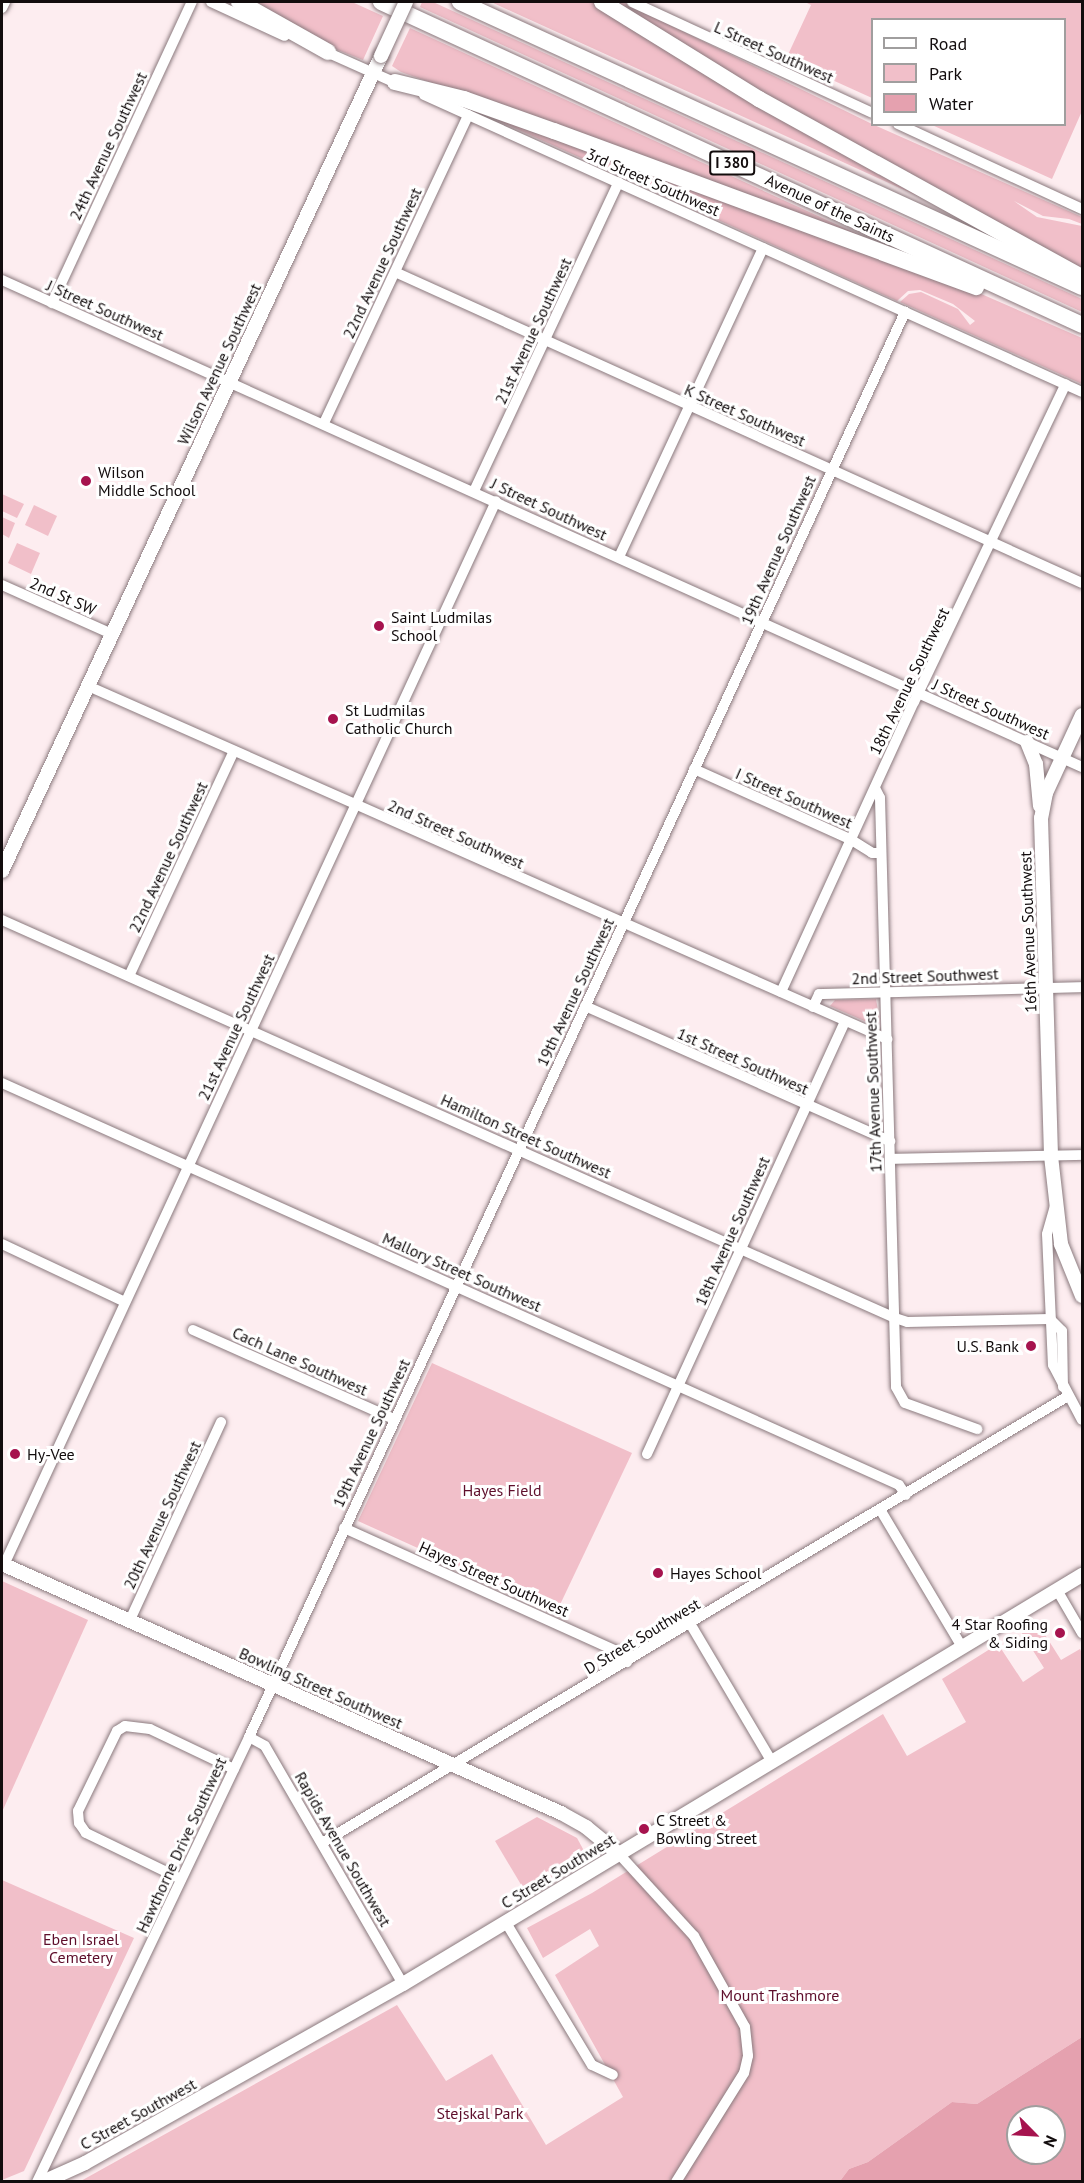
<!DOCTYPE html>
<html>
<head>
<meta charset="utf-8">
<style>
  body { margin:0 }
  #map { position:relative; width:1084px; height:2183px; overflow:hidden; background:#fdedf0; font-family:"PT Sans",sans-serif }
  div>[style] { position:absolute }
  .green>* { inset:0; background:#f1bfc9 }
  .water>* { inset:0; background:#e5a1af }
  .roads { filter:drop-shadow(0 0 2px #8a797d) drop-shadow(0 0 2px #8a797d) }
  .minor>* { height:10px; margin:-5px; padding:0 5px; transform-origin:5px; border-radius:5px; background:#fff }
  .major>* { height:14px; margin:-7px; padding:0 7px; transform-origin:7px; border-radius:7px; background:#fff }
  .highway>* { height:16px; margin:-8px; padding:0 8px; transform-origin:8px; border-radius:8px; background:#fff }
  .bridges { filter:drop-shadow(0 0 2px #8a797d) drop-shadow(0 0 2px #8a797d) }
  .major-bridge>* { height:14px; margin:-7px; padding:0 7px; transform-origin:7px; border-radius:7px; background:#fff }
  .dots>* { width:16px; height:16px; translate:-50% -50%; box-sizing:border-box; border:3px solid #fff; border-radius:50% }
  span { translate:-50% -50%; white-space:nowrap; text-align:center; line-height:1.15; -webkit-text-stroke:6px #fff; paint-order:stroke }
  .shield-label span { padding:2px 4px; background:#fff; border:2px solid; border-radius:4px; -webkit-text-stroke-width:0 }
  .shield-label { font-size:15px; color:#120c0d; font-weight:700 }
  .street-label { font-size:16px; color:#120c0d }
  .poi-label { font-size:16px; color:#120c0d }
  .left { translate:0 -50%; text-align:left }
  .right { translate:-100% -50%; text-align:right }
  .park-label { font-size:16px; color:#5e0e2b }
  .frame { position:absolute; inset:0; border:3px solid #120c0d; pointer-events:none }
  .legend { position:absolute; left:871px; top:18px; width:195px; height:108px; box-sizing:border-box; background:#fff; border:2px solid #a09e9e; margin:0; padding:8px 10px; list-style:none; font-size:18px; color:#120c0d }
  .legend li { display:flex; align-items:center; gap:12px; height:30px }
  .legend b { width:30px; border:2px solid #a09e9e }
  .north { position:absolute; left:1006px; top:2105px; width:60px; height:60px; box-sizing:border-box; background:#fff; border:2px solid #a09e9e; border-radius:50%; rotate:114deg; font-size:16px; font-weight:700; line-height:24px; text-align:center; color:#120c0d }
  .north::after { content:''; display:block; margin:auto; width:21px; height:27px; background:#a6134e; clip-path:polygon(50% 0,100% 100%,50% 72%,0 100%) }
</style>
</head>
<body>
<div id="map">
  <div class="green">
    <div style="clip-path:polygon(246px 2px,352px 2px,383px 16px,363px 60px,325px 45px)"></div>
    <div style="clip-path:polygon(422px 2px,433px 2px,1082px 299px,1082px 312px,420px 7px)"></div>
    <div style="clip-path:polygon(491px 2px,594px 2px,684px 59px,935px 204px)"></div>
    <div style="clip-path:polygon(609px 2px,623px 2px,872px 124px,1082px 217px,1082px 224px,1069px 219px,1043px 216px,1014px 201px,1037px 217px,1082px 226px,1082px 270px,777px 104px)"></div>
    <div style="clip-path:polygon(805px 2px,1082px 2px,1082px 111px,1052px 179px,932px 125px,1064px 124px,1064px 20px,872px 20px,872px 98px,786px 59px,811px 5px)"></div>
    <div style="clip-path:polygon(410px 28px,868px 239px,401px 72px,392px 66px)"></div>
    <div style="clip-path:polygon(466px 106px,963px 286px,1082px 338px,1082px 384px,900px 302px,909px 294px,921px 292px,958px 309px,970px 325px,975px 321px,953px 304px,920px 290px,908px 291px,897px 301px)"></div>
    <div style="clip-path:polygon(2px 494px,24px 504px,17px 518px,2px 511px)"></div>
    <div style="clip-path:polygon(34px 505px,57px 516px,48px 536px,25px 525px)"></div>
    <div style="clip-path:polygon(2px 517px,15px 523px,9px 538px,2px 534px)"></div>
    <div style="clip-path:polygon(17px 543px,40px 553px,31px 574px,8px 563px)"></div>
    <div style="clip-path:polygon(876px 999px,880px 1022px,876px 1026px,830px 1006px,835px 1000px)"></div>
    <div style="clip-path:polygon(432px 1363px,632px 1453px,557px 1611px,358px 1521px)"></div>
    <div style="clip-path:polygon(2px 1581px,88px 1620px,2px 1812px)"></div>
    <div style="clip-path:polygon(1037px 1622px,1061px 1660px,1080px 1649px,1082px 1653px,1082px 2037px,977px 2104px,952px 2102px,868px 2162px,849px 2169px,840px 2181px,79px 2182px,397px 2005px,446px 2081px,492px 2054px,546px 2145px,623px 2097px,555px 1975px,599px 1946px,590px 1929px,543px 1958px,527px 1928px,592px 1893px,883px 1714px,907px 1756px,966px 1722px,942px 1679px,998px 1644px,1023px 1682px,1044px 1668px,1020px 1630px)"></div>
    <div style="clip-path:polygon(537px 1817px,577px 1838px,583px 1849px,577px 1862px,526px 1893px,495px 1841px)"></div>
    <div style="clip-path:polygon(2px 1880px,134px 1938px,24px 2171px,2px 2180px)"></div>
  </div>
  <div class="water">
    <div style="clip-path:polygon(evenodd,1082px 2037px,1082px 2181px,840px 2181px,849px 2169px,868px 2162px,952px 2102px,977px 2104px,1082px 2037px,1018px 2117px,1054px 2117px,1054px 2153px,1018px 2153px,1018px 2117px)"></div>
  </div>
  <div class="roads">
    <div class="minor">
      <div style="left:211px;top:2px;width:81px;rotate:24.7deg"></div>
      <div style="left:632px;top:2px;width:264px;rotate:24.8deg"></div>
      <div style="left:2px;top:8px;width:7px;rotate:-63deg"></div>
      <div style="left:322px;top:50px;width:83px;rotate:24.1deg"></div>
      <div style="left:424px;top:95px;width:722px;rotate:24.29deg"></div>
      <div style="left:898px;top:124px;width:203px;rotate:24.8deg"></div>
      <div style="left:395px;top:272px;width:754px;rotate:24.36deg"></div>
      <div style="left:2px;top:280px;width:1185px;rotate:24.27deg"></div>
      <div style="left:52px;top:303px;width:332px;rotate:-65.1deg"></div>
      <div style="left:324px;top:423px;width:340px;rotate:-64.9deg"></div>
      <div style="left:474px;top:491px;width:341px;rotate:-64.9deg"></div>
      <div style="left:619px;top:557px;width:341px;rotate:-65deg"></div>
      <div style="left:2px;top:585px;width:120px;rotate:24deg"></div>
      <div style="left:88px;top:686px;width:874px;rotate:23.84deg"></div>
      <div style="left:694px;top:769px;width:171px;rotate:24.2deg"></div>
      <div style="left:850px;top:839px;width:26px;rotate:32deg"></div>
      <div style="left:872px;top:853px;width:9px"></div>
      <div style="left:875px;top:788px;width:11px;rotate:63deg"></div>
      <div style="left:880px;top:798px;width:589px;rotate:88.44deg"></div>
      <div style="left:896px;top:1387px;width:18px;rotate:61deg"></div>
      <div style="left:905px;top:1403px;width:77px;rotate:19.9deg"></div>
      <div style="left:2px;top:920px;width:978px;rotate:24.02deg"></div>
      <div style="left:895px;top:1318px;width:13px;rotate:18deg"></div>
      <div style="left:907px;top:1322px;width:143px;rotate:-1.2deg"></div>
      <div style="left:1050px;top:1319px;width:17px;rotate:45deg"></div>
      <div style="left:1062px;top:1331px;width:56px;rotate:89deg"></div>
      <div style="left:129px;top:976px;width:248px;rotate:-65deg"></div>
      <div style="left:781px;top:992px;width:319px;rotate:-65.4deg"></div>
      <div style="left:914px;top:702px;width:352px;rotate:-64.5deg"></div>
      <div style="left:585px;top:1006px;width:334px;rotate:23.9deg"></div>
      <div style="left:813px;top:1007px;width:14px;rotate:-65deg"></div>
      <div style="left:819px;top:994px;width:263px;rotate:-1.5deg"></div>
      <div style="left:2px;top:1083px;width:983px;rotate:24.14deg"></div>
      <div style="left:899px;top:1485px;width:12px;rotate:55deg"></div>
      <div style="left:890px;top:1159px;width:192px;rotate:-1.2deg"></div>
      <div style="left:1055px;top:1206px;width:29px;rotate:106deg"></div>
      <div style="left:1047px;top:1234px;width:131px;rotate:87.4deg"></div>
      <div style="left:1053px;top:1365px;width:62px;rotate:62.2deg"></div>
      <div style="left:2px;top:1244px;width:136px;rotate:25.2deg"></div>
      <div style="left:193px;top:1330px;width:220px;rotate:23.9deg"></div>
      <div style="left:647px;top:1454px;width:476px;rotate:-65.4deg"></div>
      <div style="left:881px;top:1511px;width:158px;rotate:59.2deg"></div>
      <div style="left:344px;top:1528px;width:304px;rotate:24.3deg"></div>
      <div style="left:621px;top:1653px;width:11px;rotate:56deg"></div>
      <div style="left:4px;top:1565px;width:1172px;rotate:-65.18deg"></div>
      <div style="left:1057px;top:1590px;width:50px;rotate:59.8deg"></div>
      <div style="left:130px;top:1620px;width:218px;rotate:-65.3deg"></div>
      <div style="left:691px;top:1625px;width:159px;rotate:59.4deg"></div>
      <div style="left:249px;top:1737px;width:18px;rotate:29deg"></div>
      <div style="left:265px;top:1746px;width:275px;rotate:59.9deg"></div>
      <div style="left:322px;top:1843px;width:870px;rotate:-30.93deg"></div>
      <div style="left:619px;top:1854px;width:111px;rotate:47.6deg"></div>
      <div style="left:694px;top:1936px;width:104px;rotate:60.7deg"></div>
      <div style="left:745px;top:2027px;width:29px;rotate:84deg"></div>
      <div style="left:748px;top:2056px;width:17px;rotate:103deg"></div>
      <div style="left:744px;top:2073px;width:128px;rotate:122deg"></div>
      <div style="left:181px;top:1879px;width:106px;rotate:-154.2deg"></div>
      <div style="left:86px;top:1833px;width:12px;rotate:-125deg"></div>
      <div style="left:79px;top:1823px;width:12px;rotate:-95deg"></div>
      <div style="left:78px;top:1811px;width:89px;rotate:-64deg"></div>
      <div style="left:117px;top:1731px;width:9px;rotate:-32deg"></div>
      <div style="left:125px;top:1726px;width:25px;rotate:7deg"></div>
      <div style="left:150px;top:1729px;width:93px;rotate:25.5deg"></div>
      <div style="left:505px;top:1921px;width:168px;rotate:58.9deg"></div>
      <div style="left:592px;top:2065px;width:23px;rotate:25deg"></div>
      <div style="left:37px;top:2182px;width:493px;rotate:-64.5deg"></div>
      <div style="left:249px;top:1737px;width:1569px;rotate:-65.28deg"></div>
    </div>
    <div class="major">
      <div style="left:1082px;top:715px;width:86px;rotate:114.8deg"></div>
      <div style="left:1046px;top:793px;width:25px;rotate:101deg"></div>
      <div style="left:1041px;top:818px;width:338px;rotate:88.3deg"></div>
      <div style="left:1051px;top:1156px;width:89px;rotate:83.5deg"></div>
      <div style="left:1061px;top:1244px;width:56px;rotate:68deg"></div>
      <div style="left:1027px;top:742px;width:24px;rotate:68deg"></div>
      <div style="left:1036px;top:764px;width:42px;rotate:84.6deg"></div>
      <div style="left:2px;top:871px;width:899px;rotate:-65.06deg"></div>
      <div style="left:2px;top:1564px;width:612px;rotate:24.01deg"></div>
      <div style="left:561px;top:1813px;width:29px;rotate:29deg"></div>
      <div style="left:586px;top:1827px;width:43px;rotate:39.3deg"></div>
      <div style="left:43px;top:2182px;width:46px;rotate:-24.3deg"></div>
      <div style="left:85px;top:2163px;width:365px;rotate:-29.4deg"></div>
      <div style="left:403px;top:1984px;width:793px;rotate:-31.06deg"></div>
    </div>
    <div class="highway">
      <div style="left:239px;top:2px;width:102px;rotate:29.3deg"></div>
      <div style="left:381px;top:2px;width:772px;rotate:24.74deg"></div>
      <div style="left:460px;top:2px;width:684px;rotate:24.62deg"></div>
      <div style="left:602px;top:2px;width:185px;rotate:31.7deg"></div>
      <div style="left:759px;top:99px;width:369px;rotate:28.9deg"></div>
      <div style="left:395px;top:82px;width:71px;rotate:13.8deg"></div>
      <div style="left:464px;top:99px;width:96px;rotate:19.6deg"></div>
      <div style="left:554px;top:131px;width:450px;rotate:20.3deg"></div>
    </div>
  </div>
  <div class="bridges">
    <div class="major-bridge">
      <div style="left:381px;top:56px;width:60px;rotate:-65.2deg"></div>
    </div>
  </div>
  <div class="dots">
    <div style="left:86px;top:481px;background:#a6134e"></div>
    <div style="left:379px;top:626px;background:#a6134e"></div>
    <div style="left:333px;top:719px;background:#a6134e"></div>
    <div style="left:1031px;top:1346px;background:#a6134e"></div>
    <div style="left:15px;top:1454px;background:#a6134e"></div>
    <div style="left:658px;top:1573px;background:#a6134e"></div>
    <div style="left:1060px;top:1633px;background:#a6134e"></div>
    <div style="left:644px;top:1829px;background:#a6134e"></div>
  </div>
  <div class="shield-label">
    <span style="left:732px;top:163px">I 380</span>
  </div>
  <div class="street-label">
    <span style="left:774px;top:52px;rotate:24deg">L Street Southwest</span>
    <span style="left:108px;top:146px;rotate:-65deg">24th Avenue Southwest</span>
    <span style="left:653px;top:182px;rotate:24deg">3rd Street Southwest</span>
    <span style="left:830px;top:208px;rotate:25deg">Avenue of the Saints</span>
    <span style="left:382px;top:263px;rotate:-65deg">22nd Avenue Southwest</span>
    <span style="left:105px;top:310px;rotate:24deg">J Street Southwest</span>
    <span style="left:533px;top:331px;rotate:-65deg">21st Avenue Southwest</span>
    <span style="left:219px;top:364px;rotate:-65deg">Wilson Avenue Southwest</span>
    <span style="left:745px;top:415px;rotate:24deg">K Street Southwest</span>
    <span style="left:549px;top:509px;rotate:25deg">J Street Southwest</span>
    <span style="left:778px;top:550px;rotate:-66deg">19th Avenue Southwest</span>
    <span style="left:63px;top:596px;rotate:24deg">2nd St SW</span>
    <span style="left:909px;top:681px;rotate:-64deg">18th Avenue Southwest</span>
    <span style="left:991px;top:709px;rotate:24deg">J Street Southwest</span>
    <span style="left:794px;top:798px;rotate:24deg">I Street Southwest</span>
    <span style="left:456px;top:834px;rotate:24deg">2nd Street Southwest</span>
    <span style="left:168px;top:857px;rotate:-65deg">22nd Avenue Southwest</span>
    <span style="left:1028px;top:932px;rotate:-92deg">16th Avenue Southwest</span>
    <span style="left:925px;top:976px;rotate:-2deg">2nd Street Southwest</span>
    <span style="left:575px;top:992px;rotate:-65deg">19th Avenue Southwest</span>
    <span style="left:236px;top:1027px;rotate:-65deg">21st Avenue Southwest</span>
    <span style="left:743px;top:1061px;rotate:24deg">1st Street Southwest</span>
    <span style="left:873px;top:1092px;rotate:-92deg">17th Avenue Southwest</span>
    <span style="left:526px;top:1136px;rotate:24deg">Hamilton Street Southwest</span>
    <span style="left:732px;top:1231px;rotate:-66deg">18th Avenue Southwest</span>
    <span style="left:462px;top:1272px;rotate:24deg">Mallory Street Southwest</span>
    <span style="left:300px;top:1361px;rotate:24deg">Cach Lane Southwest</span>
    <span style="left:371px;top:1433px;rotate:-65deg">19th Avenue Southwest</span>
    <span style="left:162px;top:1515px;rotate:-65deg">20th Avenue Southwest</span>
    <span style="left:494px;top:1579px;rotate:24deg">Hayes Street Southwest</span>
    <span style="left:642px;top:1636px;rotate:-31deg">D Street Southwest</span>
    <span style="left:321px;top:1688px;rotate:24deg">Bowling Street Southwest</span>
    <span style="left:181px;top:1845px;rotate:-65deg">Hawthorne Drive Southwest</span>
    <span style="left:343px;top:1849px;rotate:60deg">Rapids Avenue Southwest</span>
    <span style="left:558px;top:1871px;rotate:-31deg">C Street Southwest</span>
    <span style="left:138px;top:2114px;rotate:-29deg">C Street Southwest</span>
  </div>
  <div class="poi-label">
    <span class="left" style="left:98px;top:481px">Wilson<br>Middle School</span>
    <span class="left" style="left:391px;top:626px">Saint Ludmilas<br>School</span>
    <span class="left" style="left:345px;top:719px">St Ludmilas<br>Catholic Church</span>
    <span class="right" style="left:1019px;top:1346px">U.S. Bank</span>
    <span class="left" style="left:27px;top:1454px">Hy-Vee</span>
    <span class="left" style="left:670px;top:1573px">Hayes School</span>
    <span class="right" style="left:1048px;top:1633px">4 Star Roofing<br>&amp; Siding</span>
    <span class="left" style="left:656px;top:1829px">C Street &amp;<br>Bowling Street</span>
  </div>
  <div class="park-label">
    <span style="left:502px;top:1490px">Hayes Field</span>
    <span style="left:81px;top:1948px">Eben Israel<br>Cemetery</span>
    <span style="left:780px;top:1995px">Mount Trashmore</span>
    <span style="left:480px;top:2113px">Stejskal Park</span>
  </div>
  <div class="frame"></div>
  <ul class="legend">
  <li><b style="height:8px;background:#fff"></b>Road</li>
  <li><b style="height:16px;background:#f1bfc9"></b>Park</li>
  <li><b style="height:16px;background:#e5a1af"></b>Water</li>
  </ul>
  <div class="north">N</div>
</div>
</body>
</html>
